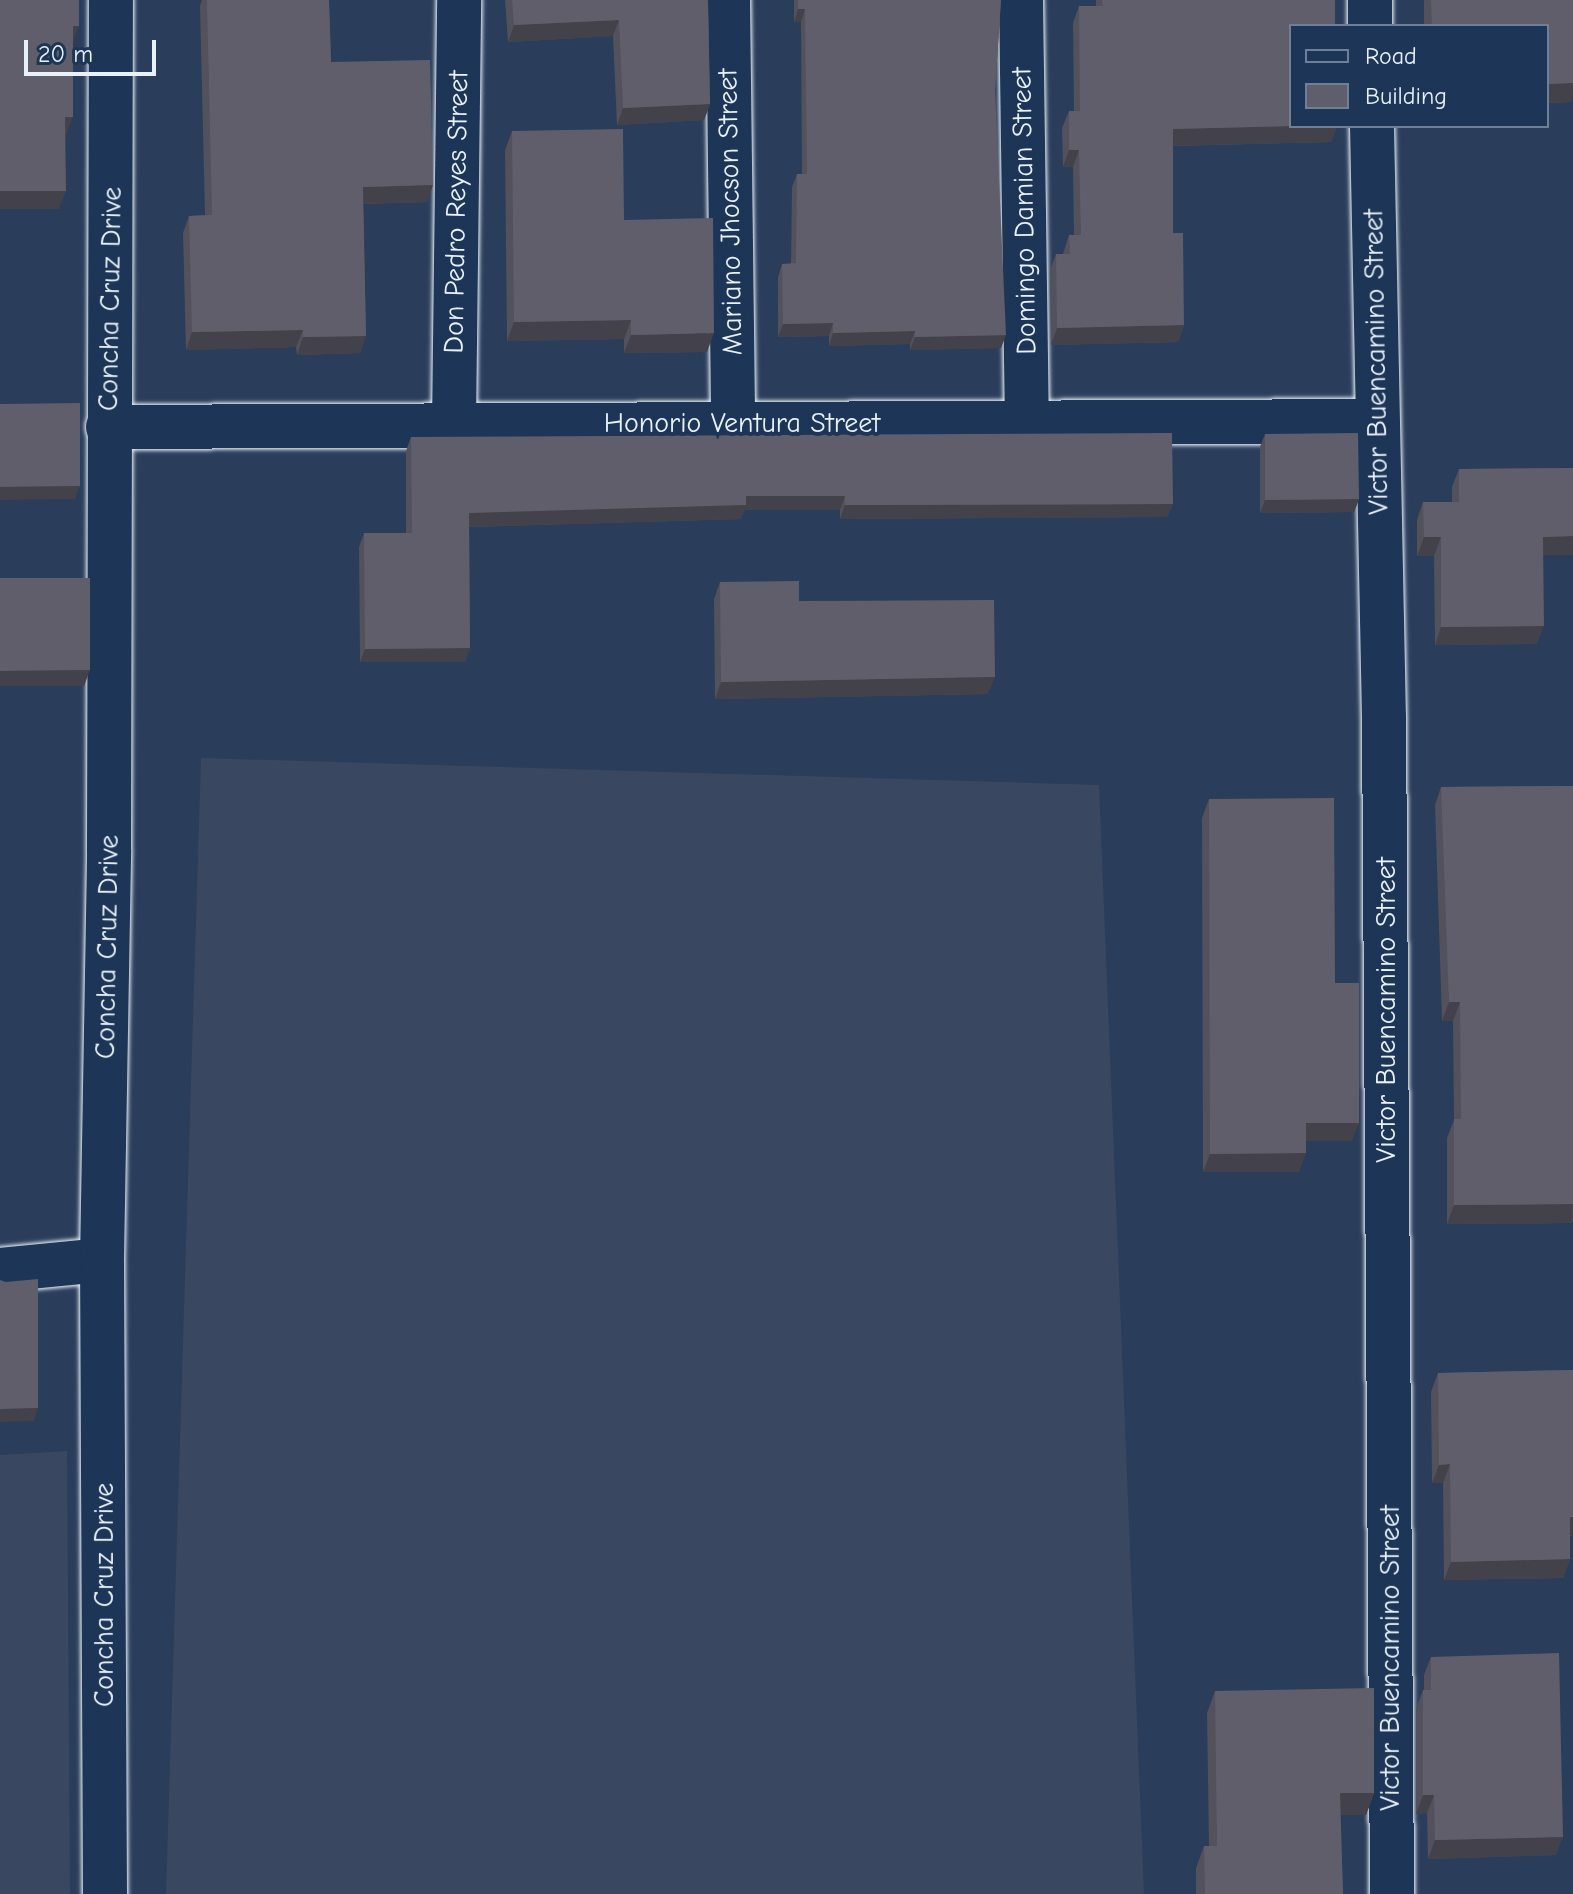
<!DOCTYPE html>
<html>
<head>
<meta charset="utf-8">
<style>
  body { margin:0 }
  #map { position:relative; width:1573px; height:1894px; overflow:hidden; background:#2a3d5b; font-family:"Comic Neue",sans-serif }
  div>[style] { position:absolute }
  .built>* { inset:0; background:#3a4760 }
  .roads { filter:drop-shadow(0 0 2px #e8f1f8) drop-shadow(0 0 2px #e8f1f8) }
  .street>* { height:44px; margin:-22px; padding:0 22px; transform-origin:22px; border-radius:22px; background:#1d3557 }
  .secondary>* { height:44px; margin:-22px; padding:0 22px; transform-origin:22px; border-radius:22px; background:#1d3557 }
  .wall>* { inset:0; background:#53515c }
  .shaded-wall>* { inset:0; background:#43424b }
  .building>* { inset:0; background:#605e6b }
  span { translate:-50% -50%; white-space:nowrap; text-align:center; line-height:1.15; -webkit-text-stroke:8px #1d3557; paint-order:stroke }
  .street-label { font-size:28px; color:#e8f1f8 }
  .legend { position:absolute; left:1289px; top:24px; width:260px; height:104px; box-sizing:border-box; background:#1d3557; border:2px solid #6e8097; margin:0; padding:10px 14px; list-style:none; font-size:24px; color:#e8f1f8 }
  .legend li { display:flex; align-items:center; gap:16px; height:40px }
  .legend b { width:40px; border:2px solid #6e8097 }
  .scale { position:absolute; left:24px; top:40px; width:132px; height:36px; box-sizing:border-box; border:4px solid #e8f1f8; border-top:0; padding-left:10px; font-size:24px; line-height:28px; white-space:nowrap; color:#e8f1f8; -webkit-text-stroke:6px #1d3557; paint-order:stroke }
</style>
</head>
<body>
<div id="map">
  <div class="built">
    <div style="clip-path:polygon(201px 758px,1099px 785px,1144px 1894px,166px 1894px)"></div>
    <div style="clip-path:polygon(67px 1451px,70px 1894px,0 1894px,0 1455px)"></div>
  </div>
  <div class="roads">
    <div class="street">
      <div style="left:728px;top:0;width:424px;rotate:89.3deg"></div>
      <div style="left:1021px;top:0;width:421px;rotate:89.2deg"></div>
      <div style="left:1370px;top:0;width:26px;rotate:90deg"></div>
      <div style="left:1372px;top:126px;width:593px;rotate:88.84deg"></div>
      <div style="left:1384px;top:719px;width:1175px;rotate:89.61deg"></div>
      <div style="left:454px;top:425px;width:425px;rotate:-89.3deg"></div>
      <div style="left:108px;top:427px;width:1268px;rotate:-0.27deg"></div>
      <div style="left:0;top:1270px;width:102px;rotate:-5.6deg"></div>
    </div>
    <div class="secondary">
      <div style="left:105px;top:1894px;width:634px;rotate:-90.27deg"></div>
      <div style="left:102px;top:1260px;width:410px;rotate:-89deg"></div>
      <div style="left:109px;top:850px;width:850px;rotate:-89.87deg"></div>
    </div>
  </div>
  <div class="wall">
    <div style="clip-path:polygon(202px 0,329px 0,331px 62px,427px 202px,363px 204px,366px 336px,360px 353px,297px 355px,296px 347px,186px 350px,183px 233px,189px 216px,205px 215px,200px 6px)"></div>
    <div style="clip-path:polygon(505px 0,708px 0,710px 104px,704px 120px,617px 125px,613px 36px,508px 42px)"></div>
    <div style="clip-path:polygon(794px 0,1001px 0,995px 90px,1001px 348px,910px 350px,910px 344px,829px 346px,829px 336px,778px 337px,778px 277px,782px 264px,791px 264px,792px 187px,797px 174px,802px 174px,801px 22px,794px 22px)"></div>
    <div style="clip-path:polygon(1096px 0,1335px 0,1291px 126px,1337px 126px,1331px 142px,1173px 146px,1173px 233px,1184px 325px,1178px 342px,1051px 345px,1050px 271px,1056px 254px,1063px 254px,1069px 235px,1074px 235px,1073px 167px,1063px 167px,1062px 128px,1069px 111px,1074px 111px,1073px 23px,1079px 6px,1096px 6px)"></div>
    <div style="clip-path:polygon(1424px 0,1573px 0,1571px 102px,1547px 103px,1547px 26px,1424px 26px)"></div>
    <div style="clip-path:polygon(512px 131px,624px 220px,707px 352px,624px 353px,624px 339px,507px 341px,505px 150px)"></div>
    <div style="clip-path:polygon(1265px 434px,1359px 499px,1354px 512px,1260px 513px,1260px 447px)"></div>
    <div style="clip-path:polygon(411px 437px,1173px 504px,1167px 517px,840px 519px,840px 510px,744px 510px,741px 519px,469px 527px,470px 648px,465px 662px,360px 662px,359px 547px,364px 533px,406px 533px,406px 451px)"></div>
    <div style="clip-path:polygon(1573px 468px,1573px 555px,1543px 555px,1537px 644px,1435px 645px,1434px 556px,1417px 556px,1417px 520px,1423px 502px,1452px 502px,1452px 487px,1459px 469px)"></div>
    <div style="clip-path:polygon(720px 582px,799px 601px,988px 694px,715px 699px,714px 599px)"></div>
    <div style="clip-path:polygon(1573px 786px,1573px 1221px,1572px 1223px,1447px 1224px,1447px 1138px,1454px 1120px,1453px 1021px,1442px 1021px,1435px 805px,1441px 787px)"></div>
    <div style="clip-path:polygon(1209px 799px,1335px 983px,1352px 1141px,1306px 1141px,1299px 1172px,1203px 1172px,1202px 818px)"></div>
    <div style="clip-path:polygon(1573px 1370px,1573px 1535px,1570px 1536px,1570px 1559px,1563px 1578px,1444px 1580px,1443px 1483px,1432px 1483px,1431px 1392px,1438px 1373px)"></div>
    <div style="clip-path:polygon(1431px 1657px,1556px 1855px,1428px 1859px,1427px 1813px,1416px 1814px,1416px 1709px,1423px 1690px,1424px 1690px,1424px 1675px)"></div>
    <div style="clip-path:polygon(1215px 1691px,1374px 1793px,1366px 1815px,1340px 1815px,1343px 1894px,1196px 1894px,1196px 1868px,1204px 1846px,1209px 1846px,1207px 1713px)"></div>
  </div>
  <div class="shaded-wall">
    <div style="clip-path:polygon(798px 9px,805px 9px,801px 22px,794px 22px)"></div>
    <div style="clip-path:polygon(619px 20px,613px 36px,508px 42px,514px 25px)"></div>
    <div style="clip-path:polygon(73px 26px,79px 26px,72px 44px)"></div>
    <div style="clip-path:polygon(1573px 83px,1573px 96px,1571px 102px,1547px 103px,1547px 84px)"></div>
    <div style="clip-path:polygon(710px 104px,704px 120px,617px 125px,623px 108px)"></div>
    <div style="clip-path:polygon(65px 117px,73px 117px,66px 135px,59px 135px)"></div>
    <div style="clip-path:polygon(1293px 126px,1337px 126px,1331px 142px,1166px 146px,1173px 129px)"></div>
    <div style="clip-path:polygon(1069px 150px,1079px 150px,1073px 167px,1063px 167px)"></div>
    <div style="clip-path:polygon(433px 185px,427px 202px,356px 204px,363px 187px)"></div>
    <div style="clip-path:polygon(0 191px,66px 191px,59px 209px,0 209px)"></div>
    <div style="clip-path:polygon(631px 320px,624px 339px,507px 341px,514px 322px)"></div>
    <div style="clip-path:polygon(833px 323px,829px 336px,778px 337px,783px 324px)"></div>
    <div style="clip-path:polygon(1184px 325px,1178px 342px,1051px 345px,1057px 328px)"></div>
    <div style="clip-path:polygon(303px 330px,296px 347px,186px 350px,192px 332px)"></div>
    <div style="clip-path:polygon(915px 331px,910px 344px,829px 346px,833px 333px)"></div>
    <div style="clip-path:polygon(714px 333px,707px 352px,624px 353px,631px 335px)"></div>
    <div style="clip-path:polygon(1006px 335px,1001px 348px,910px 350px,915px 337px)"></div>
    <div style="clip-path:polygon(366px 336px,360px 353px,297px 355px,303px 337px)"></div>
    <div style="clip-path:polygon(80px 486px,75px 499px,0 500px,0 487px)"></div>
    <div style="clip-path:polygon(746px 496px,845px 496px,840px 510px,744px 510px,741px 519px,464px 527px,469px 513px)"></div>
    <div style="clip-path:polygon(1359px 499px,1354px 512px,1260px 513px,1265px 500px)"></div>
    <div style="clip-path:polygon(1173px 504px,1167px 517px,840px 519px,845px 505px)"></div>
    <div style="clip-path:polygon(1573px 536px,1573px 555px,1536px 555px,1543px 537px)"></div>
    <div style="clip-path:polygon(1424px 537px,1441px 537px,1434px 556px,1417px 556px)"></div>
    <div style="clip-path:polygon(1544px 626px,1537px 644px,1435px 645px,1441px 627px)"></div>
    <div style="clip-path:polygon(470px 648px,465px 662px,360px 662px,365px 649px)"></div>
    <div style="clip-path:polygon(90px 670px,84px 686px,0 686px,0 671px)"></div>
    <div style="clip-path:polygon(995px 677px,988px 694px,715px 699px,721px 682px)"></div>
    <div style="clip-path:polygon(1449px 1002px,1460px 1002px,1453px 1021px,1442px 1021px)"></div>
    <div style="clip-path:polygon(1306px 1123px,1359px 1123px,1352px 1141px,1299px 1141px)"></div>
    <div style="clip-path:polygon(1306px 1153px,1299px 1172px,1203px 1172px,1210px 1154px)"></div>
    <div style="clip-path:polygon(1573px 1204px,1572px 1223px,1447px 1224px,1454px 1205px)"></div>
    <div style="clip-path:polygon(38px 1408px,34px 1421px,0 1422px,0 1409px)"></div>
    <div style="clip-path:polygon(1450px 1464px,1443px 1483px,1432px 1483px,1439px 1465px)"></div>
    <div style="clip-path:polygon(1570px 1517px,1573px 1517px,1573px 1535px,1563px 1536px)"></div>
    <div style="clip-path:polygon(1570px 1559px,1563px 1578px,1444px 1580px,1451px 1562px)"></div>
    <div style="clip-path:polygon(1340px 1793px,1374px 1793px,1366px 1815px,1332px 1815px)"></div>
    <div style="clip-path:polygon(1423px 1795px,1434px 1795px,1427px 1813px,1416px 1814px)"></div>
    <div style="clip-path:polygon(1563px 1837px,1556px 1855px,1428px 1859px,1435px 1840px)"></div>
  </div>
  <div class="building">
    <div style="clip-path:polygon(0 0,79px 0,79px 26px,73px 26px,73px 117px,65px 117px,66px 191px,0 191px)"></div>
    <div style="clip-path:polygon(207px 0,329px 0,331px 62px,430px 60px,433px 185px,363px 187px,366px 336px,303px 337px,303px 330px,192px 332px,189px 216px,212px 215px)"></div>
    <div style="clip-path:polygon(512px 0,708px 0,710px 104px,623px 108px,619px 20px,514px 25px)"></div>
    <div style="clip-path:polygon(798px 0,1001px 0,995px 90px,1006px 335px,915px 337px,915px 331px,833px 333px,833px 323px,783px 324px,782px 264px,796px 263px,797px 174px,807px 174px,805px 9px,798px 9px)"></div>
    <div style="clip-path:polygon(1102px 0,1335px 0,1335px 26px,1291px 26px,1291px 126px,1293px 126px,1173px 129px,1173px 233px,1183px 233px,1184px 325px,1057px 328px,1056px 254px,1070px 254px,1069px 235px,1081px 235px,1079px 150px,1069px 150px,1069px 111px,1080px 111px,1079px 6px,1103px 6px)"></div>
    <div style="clip-path:polygon(1431px 0,1573px 0,1573px 83px,1547px 84px,1547px 26px,1432px 26px)"></div>
    <div style="clip-path:polygon(623px 129px,624px 220px,713px 218px,714px 333px,631px 335px,631px 320px,514px 322px,512px 131px)"></div>
    <div style="clip-path:polygon(80px 403px,80px 486px,0 487px,0 404px)"></div>
    <div style="clip-path:polygon(1172px 433px,1173px 504px,845px 505px,845px 496px,746px 496px,746px 505px,469px 513px,470px 648px,365px 649px,364px 533px,412px 533px,411px 437px)"></div>
    <div style="clip-path:polygon(1358px 433px,1359px 499px,1265px 500px,1265px 434px)"></div>
    <div style="clip-path:polygon(1573px 468px,1573px 536px,1543px 537px,1544px 626px,1441px 627px,1441px 537px,1424px 537px,1423px 502px,1459px 502px,1459px 469px)"></div>
    <div style="clip-path:polygon(0 578px,90px 578px,90px 670px,0 671px)"></div>
    <div style="clip-path:polygon(799px 581px,799px 601px,994px 600px,995px 677px,721px 682px,720px 582px)"></div>
    <div style="clip-path:polygon(1573px 786px,1573px 1204px,1454px 1205px,1454px 1119px,1461px 1119px,1460px 1002px,1449px 1002px,1441px 787px)"></div>
    <div style="clip-path:polygon(1334px 798px,1335px 983px,1359px 983px,1359px 1123px,1306px 1123px,1306px 1153px,1210px 1154px,1209px 799px)"></div>
    <div style="clip-path:polygon(38px 1279px,38px 1408px,0 1409px,0 1280px,6px 1282px)"></div>
    <div style="clip-path:polygon(1573px 1370px,1573px 1517px,1570px 1517px,1570px 1559px,1451px 1562px,1450px 1464px,1439px 1465px,1438px 1373px)"></div>
    <div style="clip-path:polygon(1559px 1653px,1563px 1837px,1435px 1840px,1434px 1795px,1423px 1795px,1423px 1690px,1431px 1690px,1431px 1657px)"></div>
    <div style="clip-path:polygon(1374px 1688px,1374px 1793px,1340px 1793px,1343px 1894px,1205px 1894px,1204px 1846px,1217px 1846px,1215px 1691px)"></div>
  </div>
  <div class="street-label">
    <span style="left:1024px;top:211px;rotate:-91deg">Domingo Damian Street</span>
    <span style="left:456px;top:212px;rotate:-89deg">Don Pedro Reyes Street</span>
    <span style="left:730px;top:212px;rotate:-91deg">Mariano Jhocson Street</span>
    <span style="left:110px;top:299px;rotate:-89deg">Concha Cruz Drive</span>
    <span style="left:1376px;top:362px;rotate:-91deg">Victor Buencamino Street</span>
    <span style="left:742px;top:423px">Honorio Ventura Street</span>
    <span style="left:107px;top:947px;rotate:-89deg">Concha Cruz Drive</span>
    <span style="left:1386px;top:1010px;rotate:-90deg">Victor Buencamino Street</span>
    <span style="left:104px;top:1595px;rotate:-90deg">Concha Cruz Drive</span>
    <span style="left:1390px;top:1658px;rotate:-90deg">Victor Buencamino Street</span>
  </div>
  <ul class="legend">
  <li><b style="height:10px;background:#1d3557"></b>Road</li>
  <li><b style="height:22px;background:#605e6b"></b>Building</li>
  </ul>
  <div class="scale">20 m</div>
</div>
</body>
</html>
